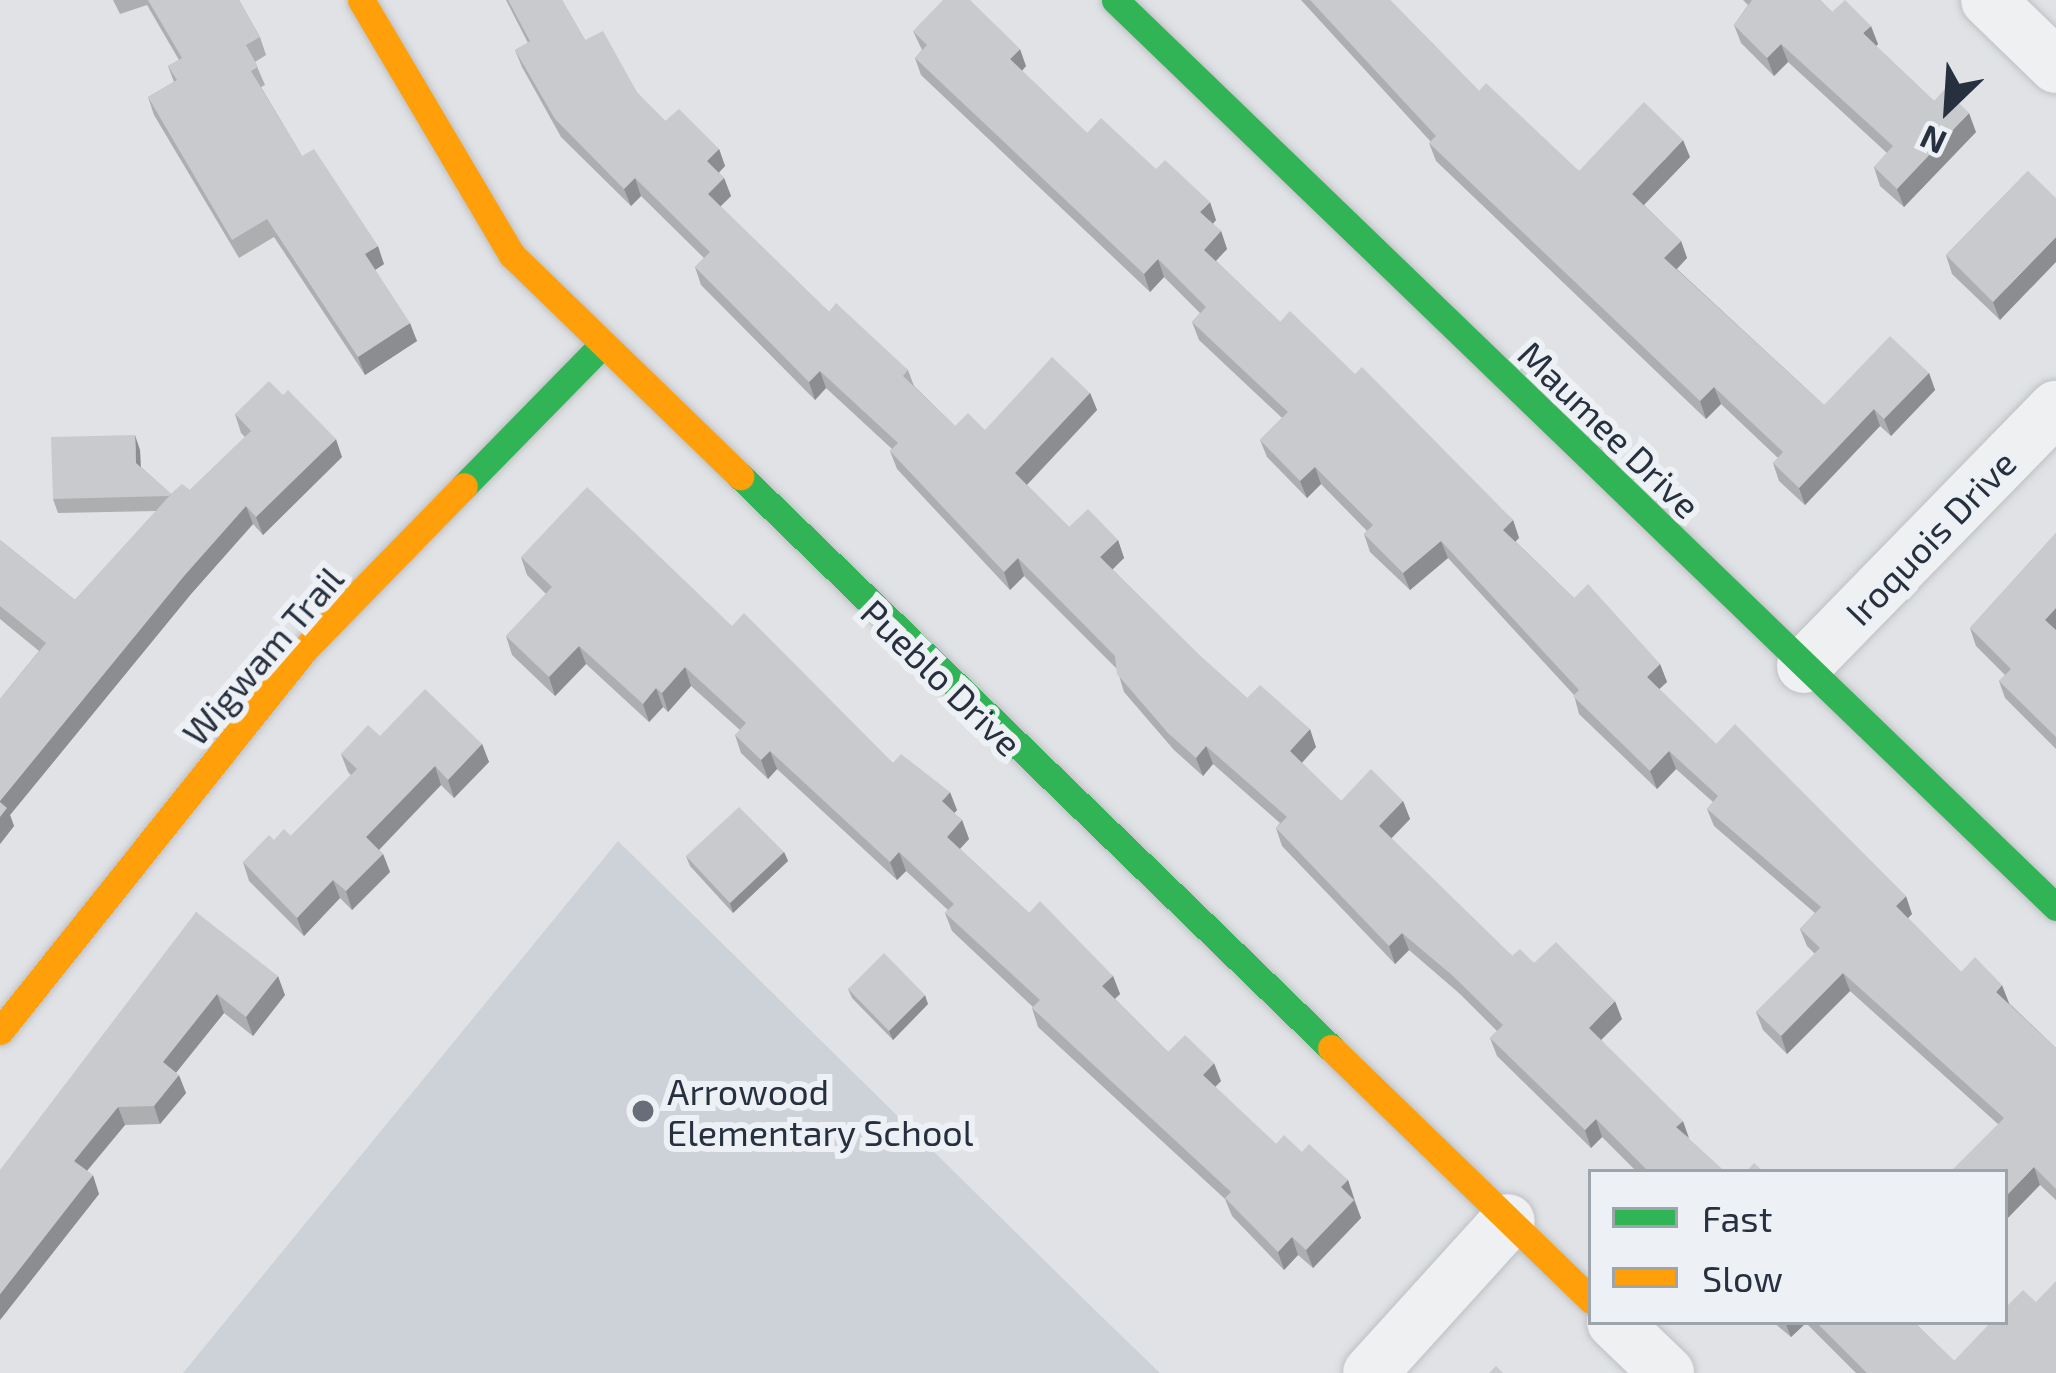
<!DOCTYPE html>
<html>
<head>
<meta charset="utf-8">
<style>
  body { margin:0 }
  #map { position:relative; width:2056px; height:1373px; overflow:hidden; background:#e0e2e5; font-family:"Exo 2",sans-serif }
  div>[style] { position:absolute }
  .built>* { inset:0; background:#cdd2d9 }
  .roads { filter:drop-shadow(0 0 3px #bec0c3) drop-shadow(0 0 3px #bec0c3) }
  .street>* { height:54px; margin:-27px; padding:0 27px; transform-origin:27px; border-radius:27px; background:#eff0f2 }
  .fast>* { height:27px; margin:-13.5px; padding:0 13.5px; transform-origin:13.5px; border-radius:13.5px; background:#30b455 }
  .slow>* { height:27px; margin:-13.5px; padding:0 13.5px; transform-origin:13.5px; border-radius:13.5px; background:#ff9f0a }
  .wall>* { inset:0; background:#acaeb0 }
  .shaded-wall>* { inset:0; background:#8c8d90 }
  .building>* { inset:0; background:#c8cacd }
  .dots>* { width:33px; height:33px; translate:-50% -50%; box-sizing:border-box; border:6px solid #edf1f5; border-radius:50% }
  span { translate:-50% -50%; white-space:nowrap; text-align:center; line-height:1.15; -webkit-text-stroke:12px #edf1f5; paint-order:stroke }
  .street-label { font-size:36px; color:#26303f }
  .poi-label { font-size:36px; color:#26303f }
  .left { translate:0 -50%; text-align:left }
  .legend { position:absolute; left:1588px; top:1169px; width:420px; height:156px; box-sizing:border-box; background:#edf1f5; border:3px solid #9da4ac; margin:0; padding:15px 21px; list-style:none; font-size:36px; color:#26303f }
  .legend li { display:flex; align-items:center; gap:24px; height:60px }
  .legend b { width:60px; border:3px solid #9da4ac }
  .north { position:absolute; left:1888px; top:48px; width:120px; height:120px; -webkit-text-stroke:9px #edf1f5; paint-order:stroke; rotate:205deg; font-size:33px; font-weight:700; line-height:48px; text-align:center; color:#26303f }
  .north::after { content:''; display:block; margin:auto; width:42px; height:54px; background:#26303f; clip-path:polygon(50% 0,100% 100%,50% 72%,0 100%) }
</style>
</head>
<body>
<div id="map">
  <div class="built">
    <div style="clip-path:polygon(618px 841px,1103px 1318px,1160px 1373px,183px 1373px)"></div>
  </div>
  <div class="roads">
    <div class="street">
      <div style="left:1988px;top:0;width:95px;rotate:44.1deg"></div>
      <div style="left:1804px;top:666px;width:361px;rotate:-45.7deg"></div>
      <div style="left:1614px;top:1322px;width:74px;rotate:43.9deg"></div>
      <div style="left:1370px;top:1373px;width:205px;rotate:-47.8deg"></div>
    </div>
    <div class="fast">
      <div style="left:1115px;top:0;width:1307px;rotate:43.95deg"></div>
      <div style="left:740px;top:476px;width:822px;rotate:44.06deg"></div>
      <div style="left:464px;top:486px;width:194px;rotate:-45.6deg"></div>
    </div>
    <div class="slow">
      <div style="left:361px;top:0;width:296px;rotate:59.4deg"></div>
      <div style="left:512px;top:255px;width:318px;rotate:44.1deg"></div>
      <div style="left:0;top:1031px;width:490px;rotate:-51.4deg"></div>
      <div style="left:306px;top:648px;width:226px;rotate:-45.7deg"></div>
      <div style="left:1331px;top:1048px;width:362px;rotate:44.1deg"></div>
    </div>
  </div>
  <div class="wall">
    <div style="clip-path:polygon(113px 0,239px 0,260px 37px,266px 55px,255px 62px,265px 85px,261px 87px,302px 156px,384px 264px,375px 270px,417px 341px,365px 375px,274px 237px,239px 258px,154px 115px,148px 97px,174px 82px,168px 66px,179px 60px,147px 5px,120px 14px)"></div>
    <div style="clip-path:polygon(506px 0,562px 0,585px 40px,665px 121px,719px 149px,725px 166px,719px 173px,724px 178px,731px 196px,720px 206px,829px 312px,908px 370px,914px 386px,955px 426px,985px 430px,1090px 393px,1097px 410px,1027px 485px,1069px 527px,1118px 540px,1124px 558px,1112px 569px,1200px 656px,1247px 698px,1316px 747px,1302px 763px,1341px 801px,1403px 801px,1410px 819px,1391px 838px,1512px 956px,1534px 963px,1622px 1019px,1601px 1040px,1689px 1139px,1725px 1172px,1637px 1172px,1602px 1137px,1591px 1148px,1497px 1056px,1490px 1038px,1497px 1031px,1460px 994px,1409px 950px,1395px 964px,1282px 846px,1276px 828px,1280px 823px,1213px 764px,1203px 776px,1174px 750px,1124px 692px,1117px 669px,1024px 576px,1010px 590px,897px 469px,890px 451px,892px 449px,826px 388px,815px 400px,701px 285px,695px 267px,704px 258px,641px 196px,631px 206px,561px 137px,522px 67px,515px 50px,528px 43px)"></div>
    <div style="clip-path:polygon(1301px 0,1390px 0,1479px 91px,1579px 171px,1690px 157px,1644px 205px,1681px 241px,1687px 258px,1677px 269px,1824px 405px,1929px 373px,1935px 390px,1891px 436px,1880px 426px,1805px 505px,1779px 481px,1773px 463px,1778px 458px,1721px 404px,1706px 419px,1436px 161px,1429px 143px,1431px 142px)"></div>
    <div style="clip-path:polygon(1743px 0,1820px 0,1832px 12px,1878px 44px,1876px 46px,1934px 101px,1976px 132px,1904px 207px,1880px 186px,1874px 167px,1887px 153px,1788px 62px,1774px 76px,1741px 43px,1734px 25px,1748px 5px)"></div>
    <div style="clip-path:polygon(913px 31px,1026px 66px,1022px 71px,1087px 133px,1156px 169px,1216px 220px,1213px 224px,1221px 231px,1227px 249px,1216px 261px,1280px 322px,1355px 374px,1513px 520px,1519px 538px,1515px 541px,1574px 598px,1660px 664px,1667px 682px,1659px 689px,1716px 744px,1912px 914px,1908px 918px,1961px 972px,2009px 1003px,2056px 1048px,2056px 1200px,2040px 1185px,1998px 1124px,1850px 991px,1787px 1054px,1763px 1030px,1756px 1012px,1815px 954px,1807px 946px,1800px 929px,1815px 913px,1714px 826px,1707px 809px,1713px 802px,1676px 769px,1657px 789px,1579px 714px,1574px 695px,1448px 558px,1410px 590px,1370px 552px,1364px 534px,1367px 531px,1321px 484px,1307px 498px,1267px 457px,1260px 440px,1282px 418px,1199px 340px,1192px 322px,1200px 313px,1164px 277px,1150px 292px,921px 75px,915px 58px,922px 50px)"></div>
    <div style="clip-path:polygon(2028px 171px,2000px 320px,1952px 274px,1946px 255px)"></div>
    <div style="clip-path:polygon(235px 414px,342px 457px,263px 535px,253px 524px,191px 594px,10px 815px,14px 826px,0 844px,0 699px,39px 651px,0 619px,0 540px,75px 600px,156px 511px,58px 513px,53px 499px,140px 450px,141px 467px,171px 494px,190px 490px,245px 437px,241px 433px)"></div>
    <div style="clip-path:polygon(2056px 533px,2056px 749px,2005px 698px,1999px 681px,2005px 675px,1976px 646px,1970px 628px)"></div>
    <div style="clip-path:polygon(521px 557px,732px 626px,893px 763px,957px 810px,954px 813px,962px 820px,969px 839px,960px 849px,1029px 913px,1113px 976px,1120px 994px,1115px 999px,1168px 1052px,1221px 1081px,1215px 1087px,1276px 1144px,1302px 1152px,1348px 1180px,1361px 1218px,1313px 1268px,1298px 1255px,1284px 1270px,1232px 1216px,1225px 1199px,1038px 1027px,1032px 1008px,1033px 1007px,952px 931px,945px 913px,948px 910px,906px 871px,897px 880px,777px 769px,768px 779px,741px 753px,735px 735px,740px 730px,691px 686px,668px 712px,663px 707px,649px 722px,586px 664px,555px 696px,512px 655px,506px 636px,546px 594px,527px 575px)"></div>
    <div style="clip-path:polygon(380px 736px,482px 744px,489px 762px,454px 798px,441px 785px,379px 850px,383px 854px,390px 872px,352px 910px,340px 898px,304px 936px,249px 881px,243px 862px,274px 840px,291px 836px,351px 775px,348px 772px,341px 754px)"></div>
    <div style="clip-path:polygon(784px 852px,788px 861px,733px 913px,690px 866px,686px 856px)"></div>
    <div style="clip-path:polygon(196px 912px,285px 995px,253px 1036px,224px 1013px,176px 1073px,186px 1093px,160px 1124px,125px 1125px,87px 1171px,99px 1194px,0 1320px)"></div>
    <div style="clip-path:polygon(848px 989px,928px 1004px,893px 1040px,852px 998px)"></div>
    <div style="clip-path:polygon(1773px 1322px,1914px 1322px,1954px 1361px,2056px 1373px,1856px 1373px,1806px 1323px,1791px 1337px)"></div>
  </div>
  <div class="shaded-wall">
    <div style="clip-path:polygon(1871px 26px,1878px 44px,1870px 52px,1863px 33px)"></div>
    <div style="clip-path:polygon(1781px 44px,1788px 62px,1774px 76px,1767px 58px)"></div>
    <div style="clip-path:polygon(1020px 49px,1026px 66px,1016px 77px,1010px 59px)"></div>
    <div style="clip-path:polygon(1969px 113px,1976px 132px,1904px 207px,1897px 189px)"></div>
    <div style="clip-path:polygon(1683px 140px,1690px 157px,1638px 211px,1632px 194px)"></div>
    <div style="clip-path:polygon(719px 149px,725px 166px,713px 178px,707px 161px)"></div>
    <div style="clip-path:polygon(635px 178px,641px 196px,631px 206px,624px 189px)"></div>
    <div style="clip-path:polygon(724px 178px,731px 196px,715px 212px,708px 194px)"></div>
    <div style="clip-path:polygon(1210px 202px,1216px 220px,1207px 230px,1200px 212px)"></div>
    <div style="clip-path:polygon(1221px 231px,1227px 249px,1210px 267px,1204px 250px)"></div>
    <div style="clip-path:polygon(2056px 237px,2056px 262px,2000px 320px,1993px 302px)"></div>
    <div style="clip-path:polygon(1681px 241px,1687px 258px,1671px 275px,1664px 258px)"></div>
    <div style="clip-path:polygon(378px 246px,384px 264px,372px 272px,365px 254px)"></div>
    <div style="clip-path:polygon(1158px 259px,1164px 277px,1150px 292px,1144px 274px)"></div>
    <div style="clip-path:polygon(410px 323px,417px 341px,365px 375px,358px 357px)"></div>
    <div style="clip-path:polygon(820px 371px,826px 388px,815px 400px,809px 382px)"></div>
    <div style="clip-path:polygon(1929px 373px,1935px 390px,1891px 436px,1884px 419px)"></div>
    <div style="clip-path:polygon(1714px 387px,1721px 404px,1706px 419px,1700px 401px)"></div>
    <div style="clip-path:polygon(1090px 393px,1097px 410px,1021px 491px,1015px 473px)"></div>
    <div style="clip-path:polygon(1874px 409px,1880px 426px,1805px 505px,1799px 488px)"></div>
    <div style="clip-path:polygon(135px 435px,140px 450px,141px 477px,136px 463px)"></div>
    <div style="clip-path:polygon(336px 439px,342px 457px,263px 535px,256px 517px)"></div>
    <div style="clip-path:polygon(1315px 467px,1321px 484px,1307px 498px,1300px 481px)"></div>
    <div style="clip-path:polygon(246px 506px,253px 524px,191px 594px,10px 815px,14px 826px,0 844px,0 801px,184px 576px)"></div>
    <div style="clip-path:polygon(1513px 520px,1519px 538px,1510px 547px,1503px 530px)"></div>
    <div style="clip-path:polygon(1118px 540px,1124px 558px,1107px 575px,1100px 557px)"></div>
    <div style="clip-path:polygon(1441px 541px,1448px 558px,1410px 590px,1403px 573px)"></div>
    <div style="clip-path:polygon(1018px 558px,1024px 576px,1010px 590px,1004px 572px)"></div>
    <div style="clip-path:polygon(2056px 608px,2056px 632px,2045px 620px)"></div>
    <div style="clip-path:polygon(579px 646px,586px 664px,555px 696px,549px 677px)"></div>
    <div style="clip-path:polygon(1660px 664px,1667px 682px,1653px 695px,1647px 677px)"></div>
    <div style="clip-path:polygon(685px 667px,691px 686px,668px 712px,662px 693px)"></div>
    <div style="clip-path:polygon(656px 688px,663px 707px,649px 722px,643px 704px)"></div>
    <div style="clip-path:polygon(1310px 729px,1316px 747px,1296px 769px,1290px 751px)"></div>
    <div style="clip-path:polygon(482px 744px,489px 762px,454px 798px,448px 780px)"></div>
    <div style="clip-path:polygon(1206px 746px,1213px 764px,1203px 776px,1196px 758px)"></div>
    <div style="clip-path:polygon(770px 751px,777px 769px,768px 779px,761px 760px)"></div>
    <div style="clip-path:polygon(1669px 751px,1676px 769px,1657px 789px,1650px 771px)"></div>
    <div style="clip-path:polygon(435px 766px,441px 785px,373px 856px,366px 837px)"></div>
    <div style="clip-path:polygon(950px 792px,957px 810px,949px 819px,942px 801px)"></div>
    <div style="clip-path:polygon(1403px 801px,1410px 819px,1386px 844px,1379px 826px)"></div>
    <div style="clip-path:polygon(962px 820px,969px 839px,954px 855px,947px 837px)"></div>
    <div style="clip-path:polygon(784px 852px,788px 861px,733px 913px,730px 903px)"></div>
    <div style="clip-path:polygon(899px 852px,906px 871px,897px 880px,890px 862px)"></div>
    <div style="clip-path:polygon(383px 854px,390px 872px,352px 910px,346px 891px)"></div>
    <div style="clip-path:polygon(333px 880px,340px 898px,304px 936px,297px 918px)"></div>
    <div style="clip-path:polygon(1906px 896px,1912px 914px,1902px 924px,1896px 906px)"></div>
    <div style="clip-path:polygon(1402px 933px,1409px 950px,1395px 964px,1389px 946px)"></div>
    <div style="clip-path:polygon(1843px 973px,1850px 991px,1787px 1054px,1781px 1036px)"></div>
    <div style="clip-path:polygon(278px 976px,285px 995px,253px 1036px,246px 1017px)"></div>
    <div style="clip-path:polygon(1113px 976px,1120px 994px,1109px 1004px,1102px 986px)"></div>
    <div style="clip-path:polygon(2002px 985px,2009px 1003px,2002px 1010px,1996px 992px)"></div>
    <div style="clip-path:polygon(217px 994px,224px 1013px,170px 1080px,163px 1062px)"></div>
    <div style="clip-path:polygon(925px 995px,928px 1004px,893px 1040px,889px 1031px)"></div>
    <div style="clip-path:polygon(1615px 1001px,1622px 1019px,1595px 1046px,1589px 1028px)"></div>
    <div style="clip-path:polygon(1214px 1063px,1221px 1081px,1209px 1093px,1203px 1075px)"></div>
    <div style="clip-path:polygon(179px 1075px,186px 1093px,160px 1124px,154px 1106px)"></div>
    <div style="clip-path:polygon(118px 1107px,125px 1125px,80px 1179px,74px 1161px)"></div>
    <div style="clip-path:polygon(1596px 1119px,1602px 1137px,1591px 1148px,1585px 1130px)"></div>
    <div style="clip-path:polygon(1683px 1121px,1689px 1138px,1676px 1127px)"></div>
    <div style="clip-path:polygon(2034px 1167px,2040px 1185px,2005px 1221px,2005px 1197px)"></div>
    <div style="clip-path:polygon(93px 1175px,99px 1194px,0 1320px,0 1294px)"></div>
    <div style="clip-path:polygon(1348px 1180px,1354px 1199px,1347px 1205px,1341px 1187px)"></div>
    <div style="clip-path:polygon(1354px 1200px,1361px 1218px,1313px 1268px,1306px 1250px)"></div>
    <div style="clip-path:polygon(1292px 1237px,1298px 1255px,1284px 1270px,1278px 1252px)"></div>
    <div style="clip-path:polygon(1785px 1322px,1805px 1322px,1806px 1323px,1791px 1337px)"></div>
  </div>
  <div class="building">
    <div style="clip-path:polygon(148px 0,239px 0,260px 37px,246px 45px,258px 67px,251px 71px,302px 156px,314px 149px,378px 246px,365px 254px,410px 323px,358px 357px,267px 219px,232px 240px,148px 97px,177px 80px,168px 66px,182px 58px)"></div>
    <div style="clip-path:polygon(508px 0,562px 0,585px 40px,603px 31px,637px 92px,665px 121px,679px 109px,719px 149px,707px 161px,724px 178px,708px 194px,829px 312px,836px 303px,908px 370px,903px 376px,955px 426px,968px 413px,985px 430px,1052px 357px,1090px 393px,1015px 473px,1069px 527px,1088px 509px,1118px 540px,1100px 557px,1200px 656px,1247px 698px,1260px 685px,1310px 729px,1290px 751px,1341px 801px,1371px 769px,1403px 801px,1379px 826px,1512px 956px,1520px 949px,1534px 963px,1556px 942px,1615px 1001px,1589px 1028px,1683px 1121px,1676px 1127px,1725px 1172px,1649px 1172px,1596px 1119px,1585px 1130px,1490px 1038px,1503px 1025px,1453px 976px,1402px 933px,1389px 946px,1276px 828px,1287px 817px,1206px 746px,1196px 758px,1168px 733px,1117px 674px,1115px 656px,1018px 558px,1004px 572px,890px 451px,898px 443px,820px 371px,809px 382px,695px 267px,710px 252px,635px 178px,624px 189px,555px 119px,515px 50px,530px 41px)"></div>
    <div style="clip-path:polygon(943px 0,970px 0,1020px 49px,1010px 59px,1087px 133px,1101px 118px,1156px 169px,1165px 160px,1210px 202px,1200px 212px,1221px 231px,1204px 250px,1280px 322px,1290px 311px,1355px 374px,1362px 367px,1513px 520px,1503px 530px,1574px 598px,1588px 584px,1660px 664px,1647px 677px,1716px 744px,1735px 724px,1906px 896px,1896px 906px,1961px 972px,1975px 957px,2002px 985px,1996px 992px,2056px 1048px,2056px 1189px,2034px 1167px,2005px 1197px,2005px 1172px,1950px 1172px,2004px 1118px,1843px 973px,1781px 1036px,1756px 1012px,1820px 948px,1800px 929px,1821px 907px,1707px 809px,1718px 796px,1669px 751px,1650px 771px,1573px 696px,1579px 690px,1441px 541px,1403px 573px,1364px 534px,1373px 525px,1315px 467px,1300px 481px,1260px 440px,1288px 412px,1192px 322px,1206px 307px,1158px 259px,1144px 274px,915px 58px,927px 45px,913px 31px)"></div>
    <div style="clip-path:polygon(1310px 0,1390px 0,1479px 91px,1486px 83px,1579px 171px,1644px 102px,1683px 140px,1632px 194px,1681px 241px,1664px 258px,1824px 405px,1890px 336px,1929px 373px,1884px 419px,1874px 409px,1799px 488px,1773px 463px,1783px 452px,1714px 387px,1700px 401px,1429px 143px,1436px 136px)"></div>
    <div style="clip-path:polygon(1752px 0,1820px 0,1832px 12px,1845px 0,1871px 26px,1863px 33px,1934px 101px,1945px 89px,1969px 113px,1897px 189px,1874px 167px,1893px 146px,1781px 44px,1767px 58px,1734px 25px)"></div>
    <div style="clip-path:polygon(2028px 171px,2056px 198px,2056px 237px,1993px 302px,1946px 255px)"></div>
    <div style="clip-path:polygon(269px 381px,283px 395px,288px 390px,336px 439px,256px 517px,246px 506px,184px 576px,0 801px,0 699px,46px 643px,0 606px,0 540px,75px 600px,173px 492px,182px 484px,190px 490px,251px 431px,235px 414px)"></div>
    <div style="clip-path:polygon(135px 435px,136px 463px,171px 494px,169px 496px,53px 499px,51px 437px)"></div>
    <div style="clip-path:polygon(587px 487px,732px 626px,744px 613px,893px 763px,901px 754px,950px 792px,942px 801px,962px 820px,947px 837px,1029px 913px,1040px 901px,1113px 976px,1102px 986px,1168px 1052px,1185px 1035px,1214px 1063px,1203px 1075px,1276px 1144px,1284px 1135px,1302px 1152px,1309px 1144px,1348px 1180px,1341px 1187px,1354px 1200px,1306px 1250px,1292px 1237px,1278px 1252px,1225px 1198px,1231px 1192px,1032px 1008px,1040px 1000px,945px 913px,954px 904px,899px 852px,890px 862px,770px 751px,761px 760px,735px 735px,746px 723px,685px 667px,662px 693px,656px 688px,643px 704px,579px 646px,549px 677px,506px 636px,552px 587px,521px 557px)"></div>
    <div style="clip-path:polygon(2056px 533px,2056px 608px,2045px 620px,2056px 630px,2056px 737px,1999px 681px,2011px 669px,1970px 628px)"></div>
    <div style="clip-path:polygon(425px 689px,482px 744px,448px 780px,435px 766px,366px 837px,383px 854px,346px 891px,333px 880px,297px 918px,243px 862px,269px 835px,274px 840px,284px 829px,291px 836px,357px 769px,341px 754px,368px 725px,380px 736px)"></div>
    <div style="clip-path:polygon(0 802px,7px 808px,0 817px)"></div>
    <div style="clip-path:polygon(739px 807px,784px 852px,730px 903px,686px 856px)"></div>
    <div style="clip-path:polygon(196px 912px,278px 976px,246px 1017px,217px 994px,163px 1062px,179px 1075px,154px 1106px,118px 1107px,74px 1161px,93px 1175px,0 1294px,0 1170px)"></div>
    <div style="clip-path:polygon(884px 953px,925px 995px,889px 1031px,848px 989px)"></div>
    <div style="clip-path:polygon(1754px 1163px,1764px 1172px,1746px 1172px)"></div>
    <div style="clip-path:polygon(2056px 1281px,2056px 1373px,1867px 1373px,1816px 1322px,1914px 1322px,1954px 1361px,1991px 1322px,2005px 1322px,2005px 1308px,2023px 1290px,2036px 1302px)"></div>
    <div style="clip-path:polygon(1496px 1366px,1503px 1373px,1489px 1373px)"></div>
  </div>
  <div class="dots">
    <div style="left:643px;top:1111px;background:#676e79"></div>
  </div>
  <div class="street-label">
    <span style="left:1610px;top:429px;rotate:44deg">Maumee Drive</span>
    <span style="left:1930px;top:537px;rotate:-46deg">Iroquois Drive</span>
    <span style="left:262px;top:655px;rotate:-49deg">Wigwam Trail</span>
    <span style="left:942px;top:677px;rotate:44deg">Pueblo Drive</span>
  </div>
  <div class="poi-label">
    <span class="left" style="left:667px;top:1111px">Arrowood<br>Elementary School</span>
  </div>
  <ul class="legend">
  <li><b style="height:15px;background:#30b455"></b>Fast</li>
  <li><b style="height:15px;background:#ff9f0a"></b>Slow</li>
  </ul>
  <div class="north">N</div>
</div>
</body>
</html>
